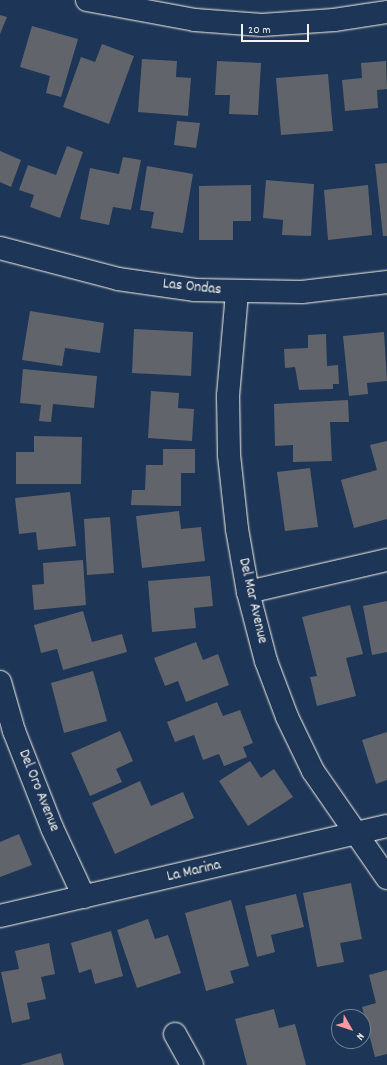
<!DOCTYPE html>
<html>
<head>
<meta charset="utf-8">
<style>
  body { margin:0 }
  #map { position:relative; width:387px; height:1065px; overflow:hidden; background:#1d3557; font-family:Dekko,sans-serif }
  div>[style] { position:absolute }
  .building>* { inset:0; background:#62646b }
  .roads { filter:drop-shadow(0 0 1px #f4f1e8) drop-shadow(0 0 1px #f4f1e8) }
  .street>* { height:22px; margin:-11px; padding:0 11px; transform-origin:11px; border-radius:11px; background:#1d3557 }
  .secondary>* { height:22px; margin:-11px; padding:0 11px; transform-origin:11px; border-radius:11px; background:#1d3557 }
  span { translate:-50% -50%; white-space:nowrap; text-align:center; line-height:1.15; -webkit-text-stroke:3px #1d3557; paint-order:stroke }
  .street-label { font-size:15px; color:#f4f1e8 }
  .north { position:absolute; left:331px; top:1009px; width:40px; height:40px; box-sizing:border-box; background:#1d3557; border:1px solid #738091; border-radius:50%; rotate:129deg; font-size:11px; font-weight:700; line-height:16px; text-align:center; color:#f4f1e8 }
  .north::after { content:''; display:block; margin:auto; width:14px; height:18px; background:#ff9aa2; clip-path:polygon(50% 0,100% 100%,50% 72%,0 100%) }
  .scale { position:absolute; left:241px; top:24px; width:68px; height:18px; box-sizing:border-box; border:2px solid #f4f1e8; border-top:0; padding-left:5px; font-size:12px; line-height:14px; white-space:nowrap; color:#f4f1e8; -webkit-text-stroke:3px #1d3557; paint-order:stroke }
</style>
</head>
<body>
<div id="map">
  <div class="building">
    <div style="clip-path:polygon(0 15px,7px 17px,0 34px)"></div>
    <div style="clip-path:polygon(32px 26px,78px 39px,61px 97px,46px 93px,50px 76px,20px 67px)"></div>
    <div style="clip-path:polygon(102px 44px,134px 56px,109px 124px,63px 107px,81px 57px,95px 62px)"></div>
    <div style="clip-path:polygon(142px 59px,177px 61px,176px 77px,191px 78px,188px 116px,138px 112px)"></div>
    <div style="clip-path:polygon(217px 61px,261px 63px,258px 115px,229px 114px,230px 95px,215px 95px)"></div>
    <div style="clip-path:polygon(386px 61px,387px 89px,377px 90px,378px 108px,345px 111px,342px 80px,362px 78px,361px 63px)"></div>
    <div style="clip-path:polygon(328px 74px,333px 131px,281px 135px,276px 78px)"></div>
    <div style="clip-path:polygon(177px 121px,200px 123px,196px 148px,174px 145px)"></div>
    <div style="clip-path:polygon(67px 146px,83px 152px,60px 218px,30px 207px,34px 195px,19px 190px,28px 165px,56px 175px)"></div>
    <div style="clip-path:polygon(0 151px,21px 160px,11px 187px,0 182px)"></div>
    <div style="clip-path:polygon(123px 157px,141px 160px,131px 210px,113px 207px,109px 225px,80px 219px,90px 168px,119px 174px)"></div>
    <div style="clip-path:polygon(387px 163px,387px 236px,383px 236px,375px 164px)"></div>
    <div style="clip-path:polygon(147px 166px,193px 174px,183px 233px,151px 228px,154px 212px,140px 210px)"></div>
    <div style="clip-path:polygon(266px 180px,314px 184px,311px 236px,282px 235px,283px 220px,263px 218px)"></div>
    <div style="clip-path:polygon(251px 185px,251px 221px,233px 221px,233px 240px,199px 240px,199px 186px)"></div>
    <div style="clip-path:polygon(368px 185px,372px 235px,328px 240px,324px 190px)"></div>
    <div style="clip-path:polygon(30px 311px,104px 323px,100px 353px,65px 348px,62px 366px,22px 360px)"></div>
    <div style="clip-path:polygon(134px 329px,193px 332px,191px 376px,132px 373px)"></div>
    <div style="clip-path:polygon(384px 332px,387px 381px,367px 383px,368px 394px,349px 396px,343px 336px)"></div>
    <div style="clip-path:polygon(326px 334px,327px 366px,338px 365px,339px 384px,333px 384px,333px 389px,299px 390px,295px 367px,285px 368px,284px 349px,308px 348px,308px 335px)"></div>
    <div style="clip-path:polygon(23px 369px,97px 376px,94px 408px,53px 404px,51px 422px,39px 421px,41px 405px,20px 403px)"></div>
    <div style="clip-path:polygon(151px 391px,179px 393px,178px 408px,194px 409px,192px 441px,148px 438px)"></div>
    <div style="clip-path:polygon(348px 400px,349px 422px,330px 422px,332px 461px,293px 462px,293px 445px,275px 446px,274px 404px)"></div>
    <div style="clip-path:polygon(34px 436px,82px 437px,81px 484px,16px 484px,16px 452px,34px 452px)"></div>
    <div style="clip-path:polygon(387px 441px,387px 519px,354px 528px,341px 480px,377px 470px,370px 445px)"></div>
    <div style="clip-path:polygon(163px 449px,195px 449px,195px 473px,181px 473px,181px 506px,131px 505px,132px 490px,145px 490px,146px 465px,163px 465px)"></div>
    <div style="clip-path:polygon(310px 468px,318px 527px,285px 531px,277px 472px)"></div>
    <div style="clip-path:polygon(70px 492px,76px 546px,38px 550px,36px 532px,19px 534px,15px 498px)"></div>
    <div style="clip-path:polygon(179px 511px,181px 529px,201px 527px,205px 561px,142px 568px,136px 516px)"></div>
    <div style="clip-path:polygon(110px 517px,114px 573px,87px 575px,84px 519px)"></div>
    <div style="clip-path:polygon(83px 560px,86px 605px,34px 610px,32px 585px,44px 584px,43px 563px)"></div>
    <div style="clip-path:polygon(210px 576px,213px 606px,194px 608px,196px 628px,152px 632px,148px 581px)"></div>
    <div style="clip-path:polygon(387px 601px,387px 652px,372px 655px,363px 606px)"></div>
    <div style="clip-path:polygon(350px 605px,363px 654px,346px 658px,356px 696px,317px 706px,310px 677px,317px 676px,302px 617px)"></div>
    <div style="clip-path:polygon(83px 611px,92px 642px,122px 634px,127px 652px,63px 670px,57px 649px,41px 653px,34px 625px)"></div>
    <div style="clip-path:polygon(196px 642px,203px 660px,218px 654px,229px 685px,186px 702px,178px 681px,165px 686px,154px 658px)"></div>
    <div style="clip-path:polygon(93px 671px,107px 721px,64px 733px,51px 683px)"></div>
    <div style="clip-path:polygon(217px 702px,223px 716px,240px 710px,253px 743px,243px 747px,247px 757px,224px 766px,219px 754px,203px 760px,194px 735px,175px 742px,167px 722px)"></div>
    <div style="clip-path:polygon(120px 731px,133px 761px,116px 769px,122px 782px,90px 796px,71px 753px)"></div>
    <div style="clip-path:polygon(387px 732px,387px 780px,376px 784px,362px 740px)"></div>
    <div style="clip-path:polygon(250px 761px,261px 778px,274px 769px,293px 797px,248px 826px,219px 781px)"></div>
    <div style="clip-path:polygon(140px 781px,151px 806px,183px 792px,194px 818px,115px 854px,92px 803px)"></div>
    <div style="clip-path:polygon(19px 834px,32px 865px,0 877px,0 842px)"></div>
    <div style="clip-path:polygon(351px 883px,362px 939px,340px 943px,344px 962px,317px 967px,303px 893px)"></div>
    <div style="clip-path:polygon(296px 894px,304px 927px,271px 935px,275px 952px,257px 957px,245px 906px)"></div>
    <div style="clip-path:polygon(231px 900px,249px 966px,230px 971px,234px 983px,206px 991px,185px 913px)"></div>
    <div style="clip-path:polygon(148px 919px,155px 939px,168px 935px,181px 973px,137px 988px,117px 930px)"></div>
    <div style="clip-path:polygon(111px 931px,123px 976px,95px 984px,91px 969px,79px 973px,71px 943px)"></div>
    <div style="clip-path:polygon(49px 943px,55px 974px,41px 977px,46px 999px,27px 1003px,30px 1019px,12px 1023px,1px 972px,19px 969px,15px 951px)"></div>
    <div style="clip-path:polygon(387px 970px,387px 1054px,375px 1057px,362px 1007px,376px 1003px,369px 975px)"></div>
    <div style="clip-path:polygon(274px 1009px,279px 1028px,295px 1024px,306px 1065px,247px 1065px,235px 1019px)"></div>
    <div style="clip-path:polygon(61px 1053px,64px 1065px,20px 1065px)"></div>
  </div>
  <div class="roads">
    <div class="street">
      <div style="left:87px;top:0;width:110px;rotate:10.5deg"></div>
      <div style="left:195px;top:20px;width:67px;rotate:4.3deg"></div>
      <div style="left:262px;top:25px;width:72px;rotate:-4deg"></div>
      <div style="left:334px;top:20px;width:54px;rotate:-8.6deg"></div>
      <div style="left:0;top:248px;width:122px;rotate:14.7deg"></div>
      <div style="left:118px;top:279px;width:78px;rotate:8.1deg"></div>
      <div style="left:195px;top:290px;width:107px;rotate:1.1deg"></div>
      <div style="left:302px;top:292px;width:86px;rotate:-6.7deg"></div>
      <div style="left:237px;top:293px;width:103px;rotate:95deg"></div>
      <div style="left:228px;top:396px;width:59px;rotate:89deg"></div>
      <div style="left:229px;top:455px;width:74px;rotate:83.8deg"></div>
      <div style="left:237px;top:529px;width:64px;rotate:80.1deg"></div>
      <div style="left:248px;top:592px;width:71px;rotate:75.4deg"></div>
      <div style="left:266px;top:661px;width:60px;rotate:69.4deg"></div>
      <div style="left:287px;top:717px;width:60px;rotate:64.3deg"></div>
      <div style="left:313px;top:771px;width:130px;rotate:55.3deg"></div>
      <div style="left:248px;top:592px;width:143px;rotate:-13deg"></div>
      <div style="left:0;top:682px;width:51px;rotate:74.1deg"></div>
      <div style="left:14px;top:731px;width:104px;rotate:68.6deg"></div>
      <div style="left:52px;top:828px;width:76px;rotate:65.1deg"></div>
      <div style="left:175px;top:1034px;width:35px;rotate:61deg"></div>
    </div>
    <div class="secondary">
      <div style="left:0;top:916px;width:397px;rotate:-13.1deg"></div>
    </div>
  </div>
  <div class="street-label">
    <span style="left:192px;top:288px;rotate:6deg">Las Ondas</span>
    <span style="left:252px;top:601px;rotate:77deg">Del Mar Avenue</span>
    <span style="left:38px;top:791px;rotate:68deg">Del Oro Avenue</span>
    <span style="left:194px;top:872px;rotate:-13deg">La Marina</span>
  </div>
  <div class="north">N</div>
  <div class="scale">20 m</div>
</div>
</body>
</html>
